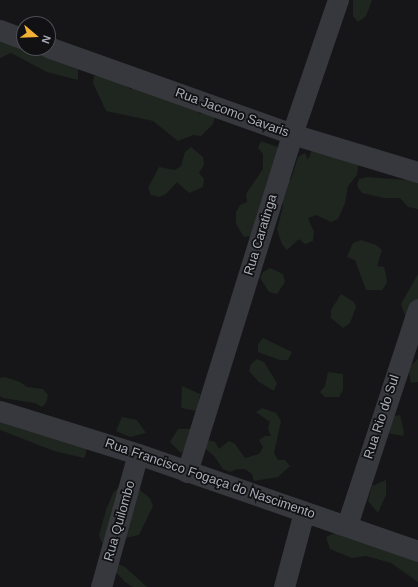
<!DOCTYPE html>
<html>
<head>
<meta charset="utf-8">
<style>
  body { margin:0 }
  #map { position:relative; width:418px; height:587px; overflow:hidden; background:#161618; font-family:Helvetica,sans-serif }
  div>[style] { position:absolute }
  .green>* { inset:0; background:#1e261f }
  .street>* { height:21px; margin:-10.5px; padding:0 10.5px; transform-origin:10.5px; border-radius:10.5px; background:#37383d }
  span { translate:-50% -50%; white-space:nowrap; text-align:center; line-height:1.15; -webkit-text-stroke:3.5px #111113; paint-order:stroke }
  .street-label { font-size:13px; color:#a8adb8 }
  .north { position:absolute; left:16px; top:16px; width:40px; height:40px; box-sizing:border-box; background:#111113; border:1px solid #4d4f55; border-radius:50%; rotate:109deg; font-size:11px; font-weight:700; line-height:16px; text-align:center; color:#a8adb8 }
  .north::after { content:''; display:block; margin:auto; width:14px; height:18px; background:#f2b134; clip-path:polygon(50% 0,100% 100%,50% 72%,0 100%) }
</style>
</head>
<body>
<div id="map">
  <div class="green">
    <div style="clip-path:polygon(353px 0,372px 0,366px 16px,358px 22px,353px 16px)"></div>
    <div style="clip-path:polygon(0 41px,24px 48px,48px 48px,78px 55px,78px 80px,47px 72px,11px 53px,0 58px)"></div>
    <div style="clip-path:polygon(108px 70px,130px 89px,138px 87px,195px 109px,200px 114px,208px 113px,215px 117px,213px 124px,201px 136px,193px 135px,178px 141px,153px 121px,106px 111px,93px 83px,94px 76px)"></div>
    <div style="clip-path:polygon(261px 141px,283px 149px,252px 236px,244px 237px,236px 224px,236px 212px,240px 205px,247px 202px,246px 194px,263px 169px,263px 154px,258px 148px)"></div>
    <div style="clip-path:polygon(191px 147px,203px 157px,204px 165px,199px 173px,204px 179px,203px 187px,189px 193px,177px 182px,166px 194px,159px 197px,151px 195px,148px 188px,159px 167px,175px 170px,181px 166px,185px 152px)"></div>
    <div style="clip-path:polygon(313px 147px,354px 159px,358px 166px,357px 175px,348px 186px,345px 203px,338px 219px,331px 222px,316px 215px,308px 218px,314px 232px,313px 241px,305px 244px,299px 239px,287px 250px,282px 244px,277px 229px,283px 207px,282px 191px,284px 183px,291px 179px,298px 157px,305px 153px,308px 160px)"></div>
    <div style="clip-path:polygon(367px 177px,418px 181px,418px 209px,408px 207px,400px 198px,384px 198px,362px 193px,357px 186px,359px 179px)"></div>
    <div style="clip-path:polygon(361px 240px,376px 245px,382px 250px,377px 266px,384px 267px,386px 275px,387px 283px,382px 290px,366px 290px,355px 260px,347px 257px,353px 243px)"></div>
    <div style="clip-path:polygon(270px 268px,283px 274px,285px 282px,277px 294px,269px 292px,260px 278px,263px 272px)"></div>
    <div style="clip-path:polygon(418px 274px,418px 314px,406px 319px,401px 304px)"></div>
    <div style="clip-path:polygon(341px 294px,354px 302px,356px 307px,350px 323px,343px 328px,331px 318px,331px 310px)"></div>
    <div style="clip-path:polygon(263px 338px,292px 352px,288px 360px,280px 360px,258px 352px,258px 344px)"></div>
    <div style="clip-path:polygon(257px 359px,264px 362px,277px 383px,274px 391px,259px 382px,249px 371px,251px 364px)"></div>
    <div style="clip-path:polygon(418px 359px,418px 382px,411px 383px,408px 368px)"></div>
    <div style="clip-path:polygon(328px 372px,343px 374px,343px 390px,339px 397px,325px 397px,320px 392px,325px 386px)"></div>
    <div style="clip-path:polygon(5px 377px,20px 382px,27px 387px,43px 389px,48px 395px,46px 403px,42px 407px,35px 403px,3px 398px,0 396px,0 378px)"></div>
    <div style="clip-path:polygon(182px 386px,200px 394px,197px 411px,181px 408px)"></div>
    <div style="clip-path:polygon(262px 408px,276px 413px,281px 421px,274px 453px,278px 460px,285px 460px,290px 466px,278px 477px,254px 481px,252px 474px,245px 469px,237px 469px,230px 472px,223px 469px,214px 456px,202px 446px,207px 440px,215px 442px,219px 449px,229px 441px,235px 444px,245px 458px,259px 454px,263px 447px,259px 440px,265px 436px,271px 436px,268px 429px,270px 422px,256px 412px)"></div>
    <div style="clip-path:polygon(400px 415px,404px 432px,403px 436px,388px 433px,384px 418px)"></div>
    <div style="clip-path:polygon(0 416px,86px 445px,86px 454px,84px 458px,54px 451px,3px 431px,0 430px)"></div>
    <div style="clip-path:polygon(122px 417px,137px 420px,146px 433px,130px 437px,116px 431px)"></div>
    <div style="clip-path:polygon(178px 429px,190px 429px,193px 444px,181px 453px,170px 442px)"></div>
    <div style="clip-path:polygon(386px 480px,386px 495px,378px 513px,368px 501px,372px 486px)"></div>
    <div style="clip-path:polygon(122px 484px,136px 487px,150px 498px,153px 506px,139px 535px,102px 543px,99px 535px,106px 510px,113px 493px)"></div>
    <div style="clip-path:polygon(340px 531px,418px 562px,418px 582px,391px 563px,366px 556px,352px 558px,330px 549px,326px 537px)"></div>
    <div style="clip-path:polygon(118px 564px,125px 567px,147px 587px,133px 587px,125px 582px,114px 570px)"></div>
  </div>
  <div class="street">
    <div style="left:0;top:30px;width:26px;rotate:21deg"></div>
    <div style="left:48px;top:47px;width:259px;rotate:19.6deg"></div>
    <div style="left:292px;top:134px;width:132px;rotate:16.8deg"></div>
    <div style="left:0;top:411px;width:145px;rotate:17.3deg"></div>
    <div style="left:138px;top:454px;width:296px;rotate:19.1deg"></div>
    <div style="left:187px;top:472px;width:354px;rotate:-72.7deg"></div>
    <div style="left:292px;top:134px;width:142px;rotate:-71.1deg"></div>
    <div style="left:347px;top:525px;width:227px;rotate:-71.8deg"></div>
    <div style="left:101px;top:587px;width:138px;rotate:-74.5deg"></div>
    <div style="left:284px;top:587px;width:78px;rotate:-75.1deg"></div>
  </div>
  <div class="street-label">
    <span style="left:232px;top:113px;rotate:20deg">Rua Jacomo Savaris</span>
    <span style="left:261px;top:235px;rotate:-73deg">Rua Caratinga</span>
    <span style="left:382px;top:417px;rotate:-72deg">Rua Rio do Sul</span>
    <span style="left:210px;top:479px;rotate:19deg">Rua Francisco Fogaça do Nascimento</span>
    <span style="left:120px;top:521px;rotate:-74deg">Rua Quilombo</span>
  </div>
  <div class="north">N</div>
</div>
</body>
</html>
